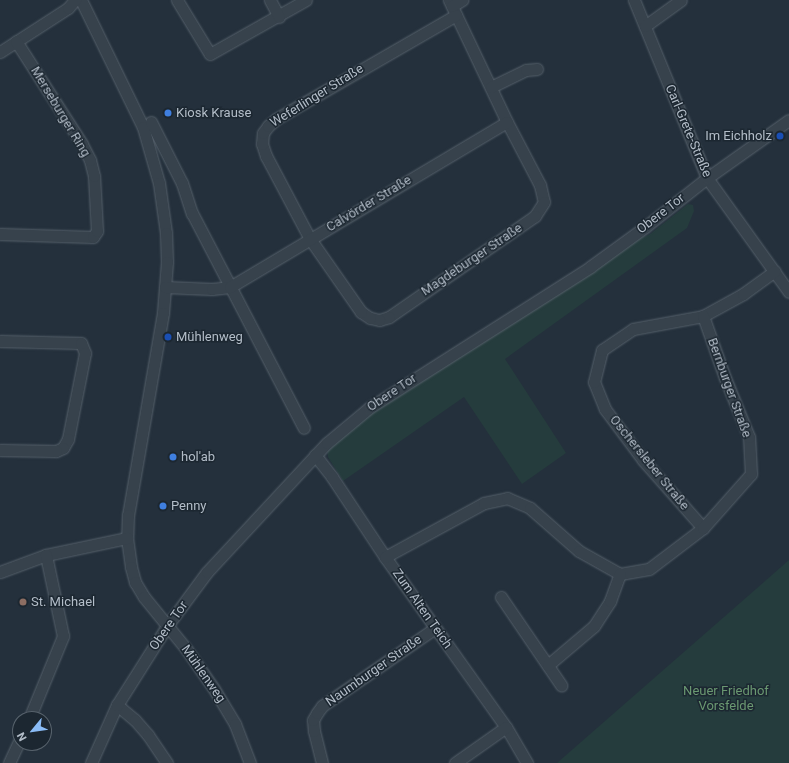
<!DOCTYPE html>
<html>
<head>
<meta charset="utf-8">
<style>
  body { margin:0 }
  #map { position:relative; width:789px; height:763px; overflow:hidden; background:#24303c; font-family:Roboto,sans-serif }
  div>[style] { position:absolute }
  .green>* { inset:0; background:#253c3d }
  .roads { filter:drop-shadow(0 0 1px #55606a) drop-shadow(0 0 1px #55606a) }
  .minor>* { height:11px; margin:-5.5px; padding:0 5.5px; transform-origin:5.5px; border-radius:5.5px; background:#37424c }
  .dots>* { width:11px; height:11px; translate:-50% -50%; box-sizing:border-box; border:2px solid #1c2731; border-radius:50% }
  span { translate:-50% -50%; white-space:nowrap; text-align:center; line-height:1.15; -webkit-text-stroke:3px #1c2731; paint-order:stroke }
  .street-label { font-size:13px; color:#b3bdc8 }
  .poi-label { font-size:13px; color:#b3bdc8 }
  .left { translate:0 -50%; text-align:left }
  .right { translate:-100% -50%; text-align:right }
  .park-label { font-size:13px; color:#6a9871 }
  .north { position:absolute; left:12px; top:711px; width:40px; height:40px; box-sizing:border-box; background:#1c2731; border:1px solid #58636d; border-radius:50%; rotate:241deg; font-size:11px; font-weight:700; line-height:16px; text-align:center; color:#b3bdc8 }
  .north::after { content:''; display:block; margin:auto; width:14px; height:18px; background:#8abcf6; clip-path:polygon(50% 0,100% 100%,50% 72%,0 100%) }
</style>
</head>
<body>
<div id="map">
  <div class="green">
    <div style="clip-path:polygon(688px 204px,693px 205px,694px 211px,687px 228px,505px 359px,566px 453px,522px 484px,464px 397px,343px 481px,328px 457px,327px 443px,623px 243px,649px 235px)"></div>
    <div style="clip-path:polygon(789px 560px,789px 763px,557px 763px)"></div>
  </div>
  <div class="roads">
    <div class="minor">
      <div style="left:81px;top:0;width:141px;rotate:64deg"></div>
      <div style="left:143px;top:127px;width:58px;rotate:74.1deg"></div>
      <div style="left:159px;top:183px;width:50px;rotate:82deg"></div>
      <div style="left:166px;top:233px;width:29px;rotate:88deg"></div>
      <div style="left:167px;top:262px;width:51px;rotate:94.5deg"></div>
      <div style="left:163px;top:313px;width:205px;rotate:99.8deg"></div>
      <div style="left:128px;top:515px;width:23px;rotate:92deg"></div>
      <div style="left:127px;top:538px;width:29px;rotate:82deg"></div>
      <div style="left:131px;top:567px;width:16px;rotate:75deg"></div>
      <div style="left:135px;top:582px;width:17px;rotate:59deg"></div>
      <div style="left:144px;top:597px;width:68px;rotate:50.9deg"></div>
      <div style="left:187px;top:650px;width:47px;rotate:55.3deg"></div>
      <div style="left:214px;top:689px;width:41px;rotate:59deg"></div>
      <div style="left:235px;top:724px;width:42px;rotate:69deg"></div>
      <div style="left:177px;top:0;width:63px;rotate:58.6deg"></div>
      <div style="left:210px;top:54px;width:110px;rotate:-29.4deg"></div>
      <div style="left:270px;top:0;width:19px;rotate:62deg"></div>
      <div style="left:449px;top:0;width:135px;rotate:64.6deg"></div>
      <div style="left:507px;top:122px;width:71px;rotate:62.4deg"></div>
      <div style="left:540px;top:185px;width:17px;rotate:77deg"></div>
      <div style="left:544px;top:202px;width:17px;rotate:123deg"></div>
      <div style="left:535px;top:216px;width:178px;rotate:145.3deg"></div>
      <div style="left:389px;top:317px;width:10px;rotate:163deg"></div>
      <div style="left:379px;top:320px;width:9px;rotate:-167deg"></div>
      <div style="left:370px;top:318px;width:11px;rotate:-146deg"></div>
      <div style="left:361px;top:312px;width:89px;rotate:-124.9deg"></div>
      <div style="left:310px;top:239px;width:94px;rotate:-117.9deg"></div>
      <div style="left:266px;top:156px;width:13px;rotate:-108deg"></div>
      <div style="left:262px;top:144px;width:11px;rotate:-85deg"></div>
      <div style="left:263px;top:133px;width:9px;rotate:-54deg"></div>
      <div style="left:268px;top:126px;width:11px;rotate:-41deg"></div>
      <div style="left:276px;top:119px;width:208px;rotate:-30deg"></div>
      <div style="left:634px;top:0;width:192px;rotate:67.7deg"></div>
      <div style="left:707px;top:178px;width:140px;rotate:54.3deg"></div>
      <div style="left:452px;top:6px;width:12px;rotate:-31deg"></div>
      <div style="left:645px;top:26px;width:44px;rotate:-35.8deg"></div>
      <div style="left:0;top:52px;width:81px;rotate:-32.9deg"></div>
      <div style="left:68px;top:8px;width:11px;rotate:-49deg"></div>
      <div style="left:491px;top:87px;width:39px;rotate:-26deg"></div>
      <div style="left:526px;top:70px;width:11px;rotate:-5deg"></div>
      <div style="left:151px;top:122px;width:68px;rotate:63.1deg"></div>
      <div style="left:182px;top:183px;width:32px;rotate:72deg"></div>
      <div style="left:192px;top:213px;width:242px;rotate:62.5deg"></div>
      <div style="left:0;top:234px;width:93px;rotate:1.8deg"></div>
      <div style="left:93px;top:237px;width:7px;rotate:-56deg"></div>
      <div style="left:97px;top:231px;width:55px;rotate:-93.1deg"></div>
      <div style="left:94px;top:176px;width:16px;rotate:-104deg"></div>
      <div style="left:90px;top:160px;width:18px;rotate:-117deg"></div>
      <div style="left:82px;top:144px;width:122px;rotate:-122.7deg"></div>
      <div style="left:165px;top:287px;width:47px;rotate:2.4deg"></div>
      <div style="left:212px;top:289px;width:18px;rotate:-6deg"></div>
      <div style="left:230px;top:287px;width:322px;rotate:-30.8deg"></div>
      <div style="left:0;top:341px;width:81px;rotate:1.4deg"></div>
      <div style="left:81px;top:343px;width:11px;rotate:68deg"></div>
      <div style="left:85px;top:353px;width:88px;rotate:101.2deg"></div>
      <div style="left:68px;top:439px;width:10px;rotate:119deg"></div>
      <div style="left:63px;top:448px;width:8px;rotate:157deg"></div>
      <div style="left:56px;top:451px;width:56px;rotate:-179deg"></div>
      <div style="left:315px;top:455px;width:28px;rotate:52deg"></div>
      <div style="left:332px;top:477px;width:96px;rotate:56.5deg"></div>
      <div style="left:385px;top:557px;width:209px;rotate:54.6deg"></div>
      <div style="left:506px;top:727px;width:42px;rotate:59.7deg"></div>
      <div style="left:703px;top:528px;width:91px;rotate:-131.4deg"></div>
      <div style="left:643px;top:460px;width:64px;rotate:-126.7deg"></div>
      <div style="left:605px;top:409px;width:29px;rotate:-112deg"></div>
      <div style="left:594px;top:382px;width:33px;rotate:-76deg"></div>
      <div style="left:602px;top:350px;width:37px;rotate:-34deg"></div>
      <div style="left:633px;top:329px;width:71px;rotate:-10.5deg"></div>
      <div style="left:703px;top:316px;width:46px;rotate:-28.8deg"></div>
      <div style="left:743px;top:294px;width:39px;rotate:-36deg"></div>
      <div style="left:385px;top:557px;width:113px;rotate:-28.6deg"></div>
      <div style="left:484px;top:503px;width:24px;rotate:-12deg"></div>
      <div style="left:507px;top:498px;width:25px;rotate:23deg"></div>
      <div style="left:530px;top:508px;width:65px;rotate:41.3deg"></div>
      <div style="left:579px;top:551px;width:47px;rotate:29.3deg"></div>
      <div style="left:620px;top:574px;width:29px;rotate:-10deg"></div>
      <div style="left:649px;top:569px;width:68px;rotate:-37.2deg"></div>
      <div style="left:703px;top:528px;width:72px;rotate:-48.4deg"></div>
      <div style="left:751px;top:474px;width:37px;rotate:-93deg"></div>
      <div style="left:749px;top:437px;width:64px;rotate:-112.1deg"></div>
      <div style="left:725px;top:378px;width:66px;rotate:-109.5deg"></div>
      <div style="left:0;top:572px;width:49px;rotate:-20.3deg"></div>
      <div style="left:46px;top:555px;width:83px;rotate:-11.9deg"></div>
      <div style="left:501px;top:597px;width:107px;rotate:55.7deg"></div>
      <div style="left:548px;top:665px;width:60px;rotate:-40.3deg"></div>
      <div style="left:594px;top:626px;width:30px;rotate:-57deg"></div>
      <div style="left:610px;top:601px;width:29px;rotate:-70deg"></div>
      <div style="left:117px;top:705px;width:23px;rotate:40deg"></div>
      <div style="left:135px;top:720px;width:20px;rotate:49deg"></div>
      <div style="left:148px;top:735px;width:34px;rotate:56deg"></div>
      <div style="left:29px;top:719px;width:90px;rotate:-67.7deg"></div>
      <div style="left:63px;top:636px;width:83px;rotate:-101.9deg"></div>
      <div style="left:9px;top:763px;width:26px;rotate:-65deg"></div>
      <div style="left:91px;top:763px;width:64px;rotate:-65.9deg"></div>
      <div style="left:117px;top:705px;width:93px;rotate:-57.7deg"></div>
      <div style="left:167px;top:626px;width:67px;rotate:-53.5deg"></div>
      <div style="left:207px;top:572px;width:176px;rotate:-47.1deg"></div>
      <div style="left:327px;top:443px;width:55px;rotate:-39.8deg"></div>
      <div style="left:369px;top:408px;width:262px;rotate:-32.5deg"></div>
      <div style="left:590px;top:267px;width:68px;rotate:-36deg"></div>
      <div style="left:645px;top:227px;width:79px;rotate:-38.3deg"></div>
      <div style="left:707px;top:178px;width:100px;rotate:-35.3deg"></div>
      <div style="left:322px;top:763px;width:33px;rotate:-104deg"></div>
      <div style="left:314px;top:731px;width:11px;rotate:-95deg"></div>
      <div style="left:313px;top:720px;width:8px;rotate:-60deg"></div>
      <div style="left:317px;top:713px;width:9px;rotate:-54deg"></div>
      <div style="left:322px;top:706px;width:137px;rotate:-34.6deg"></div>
      <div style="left:455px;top:763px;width:62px;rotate:-35.2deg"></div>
    </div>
  </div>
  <div class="dots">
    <div style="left:168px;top:113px;background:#3f7fe0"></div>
    <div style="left:780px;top:136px;background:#1a4fb4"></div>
    <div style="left:168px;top:337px;background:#1a4fb4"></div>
    <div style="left:173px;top:457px;background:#3f7fe0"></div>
    <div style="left:163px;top:506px;background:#3f7fe0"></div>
    <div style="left:23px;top:602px;background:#8d6e63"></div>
  </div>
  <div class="street-label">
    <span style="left:317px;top:96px;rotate:-32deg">Weferlinger Straße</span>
    <span style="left:60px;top:112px;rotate:59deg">Merseburger Ring</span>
    <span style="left:688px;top:131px;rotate:67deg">Carl-Grete-Straße</span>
    <span style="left:369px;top:204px;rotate:-31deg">Calvörder Straße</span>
    <span style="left:661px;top:214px;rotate:-38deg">Obere Tor</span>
    <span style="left:472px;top:260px;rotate:-34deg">Magdeburger Straße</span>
    <span style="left:729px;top:388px;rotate:70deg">Bernburger Straße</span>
    <span style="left:392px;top:393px;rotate:-34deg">Obere Tor</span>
    <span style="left:649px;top:463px;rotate:51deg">Oschersleber Straße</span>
    <span style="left:422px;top:609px;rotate:55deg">Zum Alten Teich</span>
    <span style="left:169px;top:626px;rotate:-55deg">Obere Tor</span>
    <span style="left:374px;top:671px;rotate:-35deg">Naumburger Straße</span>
    <span style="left:203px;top:674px;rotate:55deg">Mühlenweg</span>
  </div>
  <div class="poi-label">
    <span class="left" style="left:176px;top:113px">Kiosk Krause</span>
    <span class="right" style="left:772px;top:136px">Im Eichholz</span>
    <span class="left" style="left:176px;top:337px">Mühlenweg</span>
    <span class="left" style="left:181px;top:457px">hol'ab</span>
    <span class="left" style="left:171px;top:506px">Penny</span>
    <span class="left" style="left:31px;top:602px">St. Michael</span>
  </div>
  <div class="park-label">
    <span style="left:726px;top:699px">Neuer Friedhof<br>Vorsfelde</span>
  </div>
  <div class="north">N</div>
</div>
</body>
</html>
